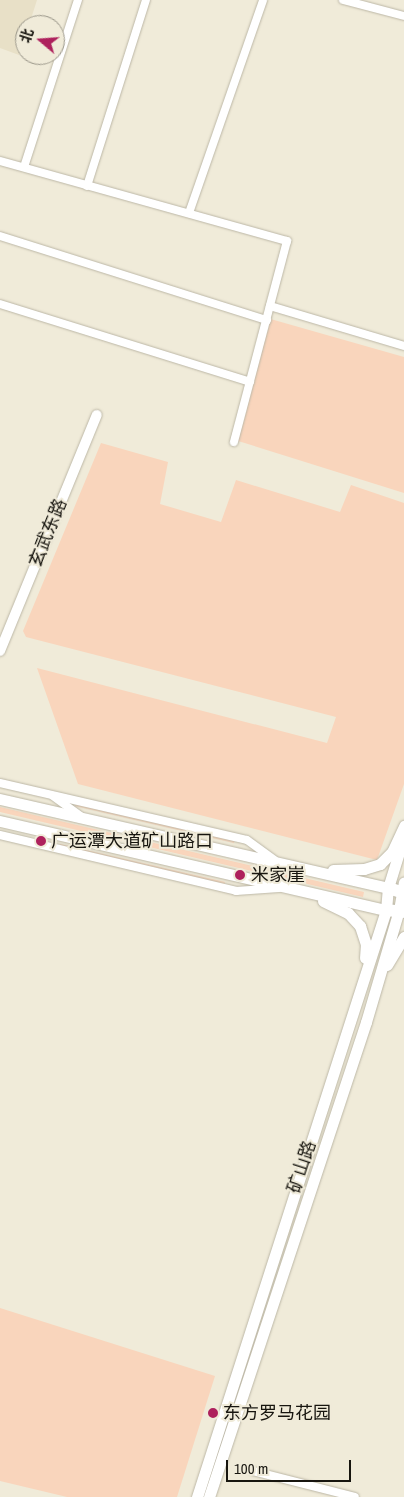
<!DOCTYPE html>
<html>
<head>
<meta charset="utf-8">
<style>
  body { margin:0 }
  #map { position:relative; width:404px; height:1497px; overflow:hidden; background:#f0ebd9; font-family:"Archivo Narrow","Noto Sans SC",sans-serif }
  div>[style] { position:absolute }
  .built>* { inset:0; background:#e8e0c7 }
  .green>* { inset:0; background:#f9d5bc }
  .roads { filter:drop-shadow(0 0 1px #bcb7a6) drop-shadow(0 0 1px #bcb7a6) }
  .minor>* { height:8px; margin:-4px; padding:0 4px; transform-origin:4px; border-radius:4px; background:#fff }
  .tertiary>* { height:10px; margin:-5px; padding:0 5px; transform-origin:5px; border-radius:5px; background:#fff }
  .secondary>* { height:11px; margin:-5.5px; padding:0 5.5px; transform-origin:5.5px; border-radius:5.5px; background:#fff }
  .primary>* { height:12px; margin:-6px; padding:0 6px; transform-origin:6px; border-radius:6px; background:#fff }
  .dots>* { width:14px; height:14px; translate:-50% -50%; box-sizing:border-box; border:2px solid #f0ebd9; border-radius:50% }
  span { translate:-50% -50%; white-space:nowrap; text-align:center; line-height:1.15; -webkit-text-stroke:4px #f0ebd9; paint-order:stroke }
  .street-label { font-size:18px; color:#17150f }
  .poi-label { font-size:18px; color:#17150f }
  .left { translate:0 -50%; text-align:left }
  .north { position:absolute; left:15px; top:15px; width:50px; height:50px; box-sizing:border-box; background:#f0ebd9; border:1px solid #999588; border-radius:50%; rotate:288deg; font-size:14px; font-weight:700; line-height:20px; text-align:center; color:#17150f }
  .north::after { content:''; display:block; margin:auto; width:18px; height:22px; background:#ae215d; clip-path:polygon(50% 0,100% 100%,50% 72%,0 100%) }
  .scale { position:absolute; left:226px; top:1460px; width:125px; height:22px; box-sizing:border-box; border:2px solid #17150f; border-top:0; padding-left:6px; font-size:15px; line-height:18px; white-space:nowrap; color:#17150f; -webkit-text-stroke:4px #f0ebd9; paint-order:stroke }
</style>
</head>
<body>
<div id="map">
  <div class="built">
    <div style="clip-path:polygon(0 0,37px 0,29px 25px,25px 25px,19px 55px,0 48px)"></div>
  </div>
  <div class="green">
    <div style="clip-path:polygon(267px 318px,404px 357px,404px 493px,235px 440px)"></div>
    <div style="clip-path:polygon(101px 443px,168px 462px,160px 504px,221px 522px,236px 480px,340px 512px,351px 485px,404px 503px,404px 784px,377px 860px,78px 784px,37px 668px,327px 743px,336px 717px,26px 637px,23px 631px)"></div>
    <div style="clip-path:polygon(76px 803px,235px 840px,234px 843px,75px 806px)"></div>
    <div style="clip-path:polygon(0 807px,364px 892px,363px 897px,0 812px)"></div>
    <div style="clip-path:polygon(60px 844px,225px 882px,224px 886px,60px 847px)"></div>
    <div style="clip-path:polygon(0 1308px,215px 1376px,177px 1497px,67px 1497px,0 1481px)"></div>
  </div>
  <div class="roads">
    <div class="minor">
      <div style="left:343px;top:0;width:63px;rotate:14.7deg"></div>
      <div style="left:0;top:161px;width:298px;rotate:15.6deg"></div>
      <div style="left:287px;top:241px;width:208px;rotate:104.8deg"></div>
      <div style="left:24px;top:167px;width:176px;rotate:-72.1deg"></div>
      <div style="left:87px;top:186px;width:195px;rotate:-72.4deg"></div>
      <div style="left:189px;top:213px;width:225px;rotate:-70.8deg"></div>
      <div style="left:0;top:236px;width:280px;rotate:17.5deg"></div>
      <div style="left:0;top:304px;width:262px;rotate:17.3deg"></div>
      <div style="left:270px;top:306px;width:140px;rotate:16.6deg"></div>
      <div style="left:0;top:783px;width:253px;rotate:13deg"></div>
      <div style="left:247px;top:840px;width:34px;rotate:36deg"></div>
      <div style="left:53px;top:796px;width:34px;rotate:36deg"></div>
      <div style="left:0;top:835px;width:243px;rotate:13.3deg"></div>
      <div style="left:236px;top:891px;width:43px;rotate:-4deg"></div>
      <div style="left:253px;top:1471px;width:105px;rotate:14.3deg"></div>
    </div>
    <div class="tertiary">
      <div style="left:0;top:651px;width:255px;rotate:-67.7deg"></div>
    </div>
    <div class="secondary">
      <div style="left:0;top:799px;width:398px;rotate:12.9deg"></div>
      <div style="left:0;top:821px;width:396px;rotate:13deg"></div>
      <div style="left:333px;top:870px;width:31px;rotate:-2deg"></div>
      <div style="left:364px;top:869px;width:17px;rotate:-17deg"></div>
      <div style="left:380px;top:864px;width:17px;rotate:-45deg"></div>
      <div style="left:392px;top:852px;width:29px;rotate:-65deg"></div>
      <div style="left:323px;top:901px;width:28px;rotate:26deg"></div>
      <div style="left:348px;top:913px;width:18px;rotate:47deg"></div>
      <div style="left:360px;top:926px;width:19px;rotate:72deg"></div>
      <div style="left:366px;top:944px;width:14px;rotate:94deg"></div>
      <div style="left:387px;top:965px;width:33px;rotate:-59deg"></div>
      <div style="left:197px;top:1497px;width:617px;rotate:-72.15deg"></div>
      <div style="left:386px;top:910px;width:22px;rotate:-85deg"></div>
      <div style="left:388px;top:888px;width:54px;rotate:-72.9deg"></div>
      <div style="left:209px;top:1497px;width:500px;rotate:-71.71deg"></div>
      <div style="left:366px;top:1022px;width:117px;rotate:-73.6deg"></div>
      <div style="left:399px;top:910px;width:28px;rotate:-80deg"></div>
    </div>
    <div class="primary">
      <div style="left:388px;top:888px;width:17px;rotate:17deg"></div>
      <div style="left:386px;top:910px;width:18px;rotate:6deg"></div>
    </div>
  </div>
  <div class="dots">
    <div style="left:41px;top:841px;background:#ae215d"></div>
    <div style="left:240px;top:875px;background:#ae215d"></div>
    <div style="left:213px;top:1413px;background:#ae215d"></div>
  </div>
  <div class="street-label">
    <span style="left:48px;top:533px;rotate:-68deg">玄武东路</span>
    <span style="left:302px;top:1167px;rotate:-72deg">矿山路</span>
  </div>
  <div class="poi-label">
    <span class="left" style="left:51px;top:841px">广运潭大道矿山路口</span>
    <span class="left" style="left:251px;top:875px">米家崖</span>
    <span class="left" style="left:223px;top:1413px">东方罗马花园</span>
  </div>
  <div class="north">北</div>
  <div class="scale">100 m</div>
</div>
</body>
</html>
